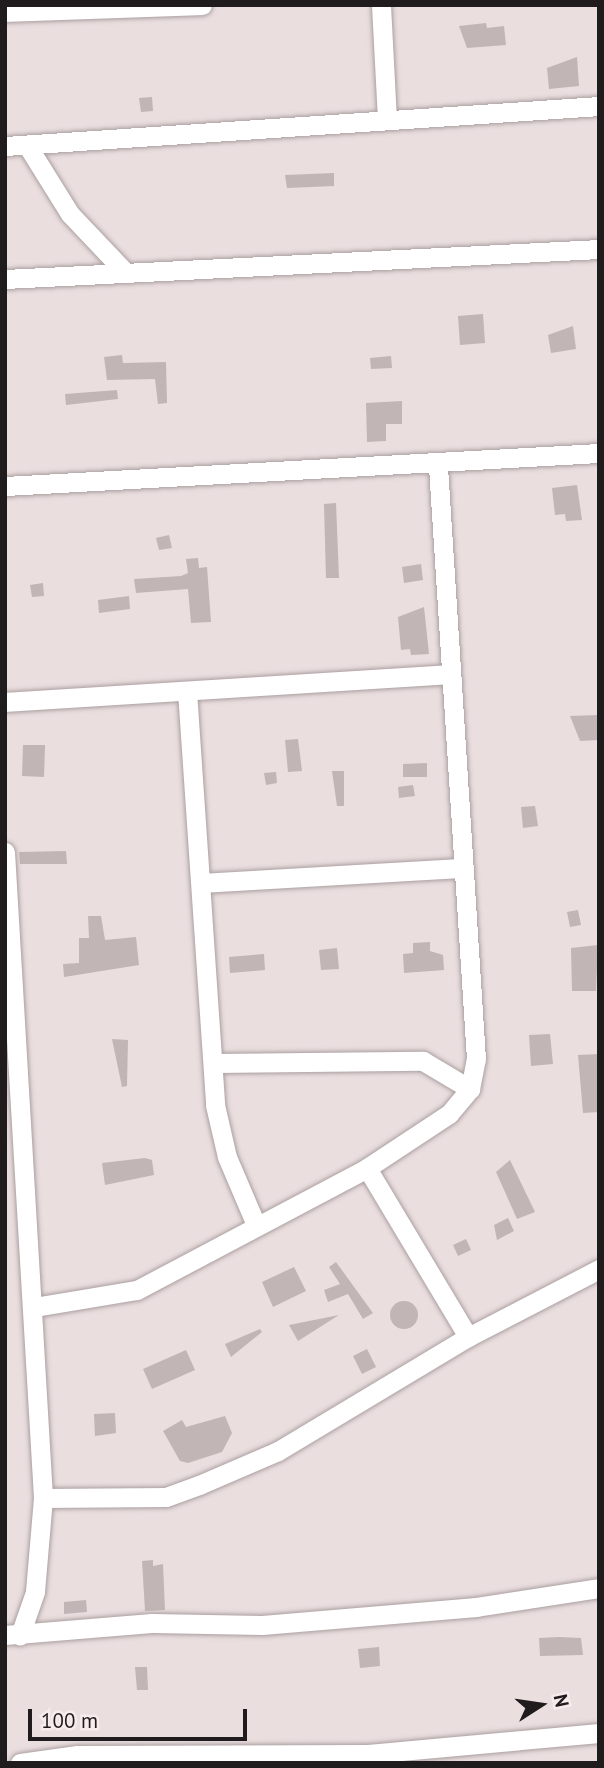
<!DOCTYPE html>
<html>
<head>
<meta charset="utf-8">
<style>
  body { margin:0 }
  #map { position:relative; width:604px; height:1768px; overflow:hidden; background:#eadedf; font-family:"PT Sans",sans-serif }
  div>[style] { position:absolute }
  .building>* { inset:0; background:#c2b5b6 }
  .round { border-radius:50% }
  .roads { filter:drop-shadow(0 0 2px #ab9fa0) drop-shadow(0 0 2px #ab9fa0) }
  .minor>* { height:19px; margin:-9.5px; padding:0 9.5px; transform-origin:9.5px; border-radius:9.5px; background:#fff }
  span { translate:-50% -50%; white-space:nowrap; text-align:center; line-height:1.15; -webkit-text-stroke:7px #f8ebec; paint-order:stroke }
  .frame { position:absolute; inset:0; border:7px solid #201b1c; pointer-events:none }
  .north { position:absolute; left:506px; top:1670px; width:70px; height:70px; -webkit-text-stroke:5px #f8ebec; paint-order:stroke; rotate:78deg; font-size:19px; font-weight:700; line-height:28px; text-align:center; color:#201b1c }
  .north::after { content:''; display:block; margin:auto; width:24px; height:32px; background:#201b1c; clip-path:polygon(50% 0,100% 100%,50% 72%,0 100%) }
  .scale { position:absolute; left:28px; top:1709px; width:219px; height:32px; box-sizing:border-box; border:4px solid #201b1c; border-top:0; padding-left:9px; font-size:21px; line-height:24px; white-space:nowrap; color:#201b1c; -webkit-text-stroke:5px #f8ebec; paint-order:stroke }
</style>
</head>
<body>
<div id="map">
  <div class="building">
    <div style="clip-path:polygon(486px 23px,487px 28px,504px 26px,506px 45px,467px 48px,459px 26px)"></div>
    <div style="clip-path:polygon(577px 57px,579px 86px,549px 89px,547px 68px)"></div>
    <div style="clip-path:polygon(152px 97px,153px 111px,141px 112px,139px 98px)"></div>
    <div style="clip-path:polygon(334px 173px,334px 186px,287px 188px,285px 175px)"></div>
    <div style="clip-path:polygon(483px 314px,485px 343px,460px 345px,458px 316px)"></div>
    <div style="clip-path:polygon(573px 326px,576px 349px,551px 353px,548px 335px)"></div>
    <div style="clip-path:polygon(122px 355px,123px 363px,166px 362px,167px 403px,158px 404px,155px 379px,107px 380px,104px 357px)"></div>
    <div style="clip-path:polygon(391px 356px,392px 368px,371px 369px,370px 358px)"></div>
    <div style="clip-path:polygon(117px 390px,118px 399px,66px 405px,65px 394px)"></div>
    <div style="clip-path:polygon(402px 401px,402px 424px,386px 424px,386px 441px,367px 442px,366px 403px)"></div>
    <div style="clip-path:polygon(577px 485px,582px 520px,566px 521px,565px 514px,555px 515px,552px 488px)"></div>
    <div style="clip-path:polygon(336px 503px,339px 578px,326px 578px,324px 504px)"></div>
    <div style="clip-path:polygon(169px 535px,172px 548px,159px 550px,156px 538px)"></div>
    <div style="clip-path:polygon(198px 558px,199px 568px,207px 567px,211px 622px,191px 623px,188px 589px,136px 593px,134px 579px,181px 576px,188px 573px,186px 559px)"></div>
    <div style="clip-path:polygon(421px 564px,423px 580px,404px 583px,402px 567px)"></div>
    <div style="clip-path:polygon(43px 583px,44px 596px,32px 597px,30px 585px)"></div>
    <div style="clip-path:polygon(129px 596px,130px 609px,99px 613px,98px 600px)"></div>
    <div style="clip-path:polygon(424px 607px,429px 654px,411px 655px,410px 649px,401px 650px,398px 617px)"></div>
    <div style="clip-path:polygon(599px 715px,599px 740px,580px 741px,570px 716px)"></div>
    <div style="clip-path:polygon(298px 739px,302px 771px,288px 772px,285px 740px)"></div>
    <div style="clip-path:polygon(23px 745px,45px 745px,44px 777px,22px 776px)"></div>
    <div style="clip-path:polygon(427px 763px,427px 777px,403px 777px,403px 764px)"></div>
    <div style="clip-path:polygon(332px 771px,344px 771px,344px 806px,337px 806px)"></div>
    <div style="clip-path:polygon(276px 772px,277px 783px,266px 785px,264px 773px)"></div>
    <div style="clip-path:polygon(413px 785px,415px 796px,399px 798px,398px 787px)"></div>
    <div style="clip-path:polygon(535px 806px,538px 826px,523px 828px,521px 807px)"></div>
    <div style="clip-path:polygon(66px 851px,67px 864px,20px 864px,19px 852px)"></div>
    <div style="clip-path:polygon(578px 910px,581px 925px,570px 927px,567px 912px)"></div>
    <div style="clip-path:polygon(88px 916px,101px 916px,105px 940px,136px 937px,139px 965px,64px 977px,63px 964px,79px 963px,79px 938px,89px 938px)"></div>
    <div style="clip-path:polygon(430px 942px,430px 951px,443px 955px,444px 970px,404px 973px,403px 954px,413px 953px,413px 943px)"></div>
    <div style="clip-path:polygon(598px 945px,596px 991px,572px 991px,571px 948px)"></div>
    <div style="clip-path:polygon(337px 948px,339px 969px,321px 970px,319px 950px)"></div>
    <div style="clip-path:polygon(264px 954px,265px 970px,230px 973px,229px 957px)"></div>
    <div style="clip-path:polygon(550px 1034px,553px 1064px,531px 1066px,529px 1035px)"></div>
    <div style="clip-path:polygon(112px 1039px,128px 1040px,127px 1086px,122px 1087px)"></div>
    <div style="clip-path:polygon(599px 1054px,599px 1112px,583px 1113px,578px 1055px)"></div>
    <div style="clip-path:polygon(145px 1158px,152px 1160px,154px 1175px,105px 1185px,102px 1163px)"></div>
    <div style="clip-path:polygon(510px 1160px,535px 1212px,517px 1219px,496px 1172px)"></div>
    <div style="clip-path:polygon(508px 1218px,514px 1231px,497px 1240px,494px 1225px)"></div>
    <div style="clip-path:polygon(466px 1239px,471px 1250px,458px 1256px,453px 1245px)"></div>
    <div style="clip-path:polygon(336px 1262px,373px 1313px,363px 1319px,348px 1294px,328px 1302px,324px 1290px,340px 1284px,329px 1267px)"></div>
    <div style="clip-path:polygon(294px 1267px,306px 1291px,273px 1307px,262px 1282px)"></div>
    <div class="round" style="left:390px;top:1301px;width:28px;height:28px"></div>
    <div style="clip-path:polygon(339px 1315px,298px 1341px,289px 1325px)"></div>
    <div style="clip-path:polygon(260px 1329px,262px 1332px,231px 1357px,225px 1344px)"></div>
    <div style="clip-path:polygon(367px 1349px,376px 1367px,362px 1374px,353px 1356px)"></div>
    <div style="clip-path:polygon(186px 1350px,195px 1370px,152px 1389px,143px 1369px)"></div>
    <div style="clip-path:polygon(115px 1413px,116px 1433px,95px 1436px,94px 1414px)"></div>
    <div style="clip-path:polygon(225px 1416px,232px 1433px,222px 1452px,188px 1463px,180px 1461px,163px 1431px,182px 1420px,186px 1427px)"></div>
    <div style="clip-path:polygon(153px 1560px,153px 1566px,163px 1564px,165px 1610px,145px 1611px,142px 1561px)"></div>
    <div style="clip-path:polygon(86px 1600px,87px 1612px,64px 1614px,64px 1602px)"></div>
    <div style="clip-path:polygon(559px 1637px,581px 1638px,583px 1655px,540px 1656px,539px 1638px)"></div>
    <div style="clip-path:polygon(379px 1647px,380px 1666px,360px 1668px,358px 1649px)"></div>
    <div style="clip-path:polygon(135px 1667px,147px 1667px,148px 1690px,137px 1690px)"></div>
  </div>
  <div class="roads">
    <div class="minor">
      <div style="left:381px;top:5px;width:115px;rotate:87deg"></div>
      <div style="left:5px;top:12px;width:197px;rotate:-2deg"></div>
      <div style="left:27px;top:145px;width:81px;rotate:58.1deg"></div>
      <div style="left:70px;top:214px;width:81px;rotate:46.5deg"></div>
      <div style="left:5px;top:146px;width:595px;rotate:-3.85deg"></div>
      <div style="left:5px;top:279px;width:595px;rotate:-2.89deg"></div>
      <div style="left:5px;top:486px;width:595px;rotate:-3.18deg"></div>
      <div style="left:187px;top:691px;width:415px;rotate:86.1deg"></div>
      <div style="left:215px;top:1105px;width:53px;rotate:77deg"></div>
      <div style="left:227px;top:1157px;width:74px;rotate:66.9deg"></div>
      <div style="left:5px;top:702px;width:446px;rotate:-3.6deg"></div>
      <div style="left:5px;top:852px;width:647px;rotate:86.63deg"></div>
      <div style="left:43px;top:1498px;width:94px;rotate:94.9deg"></div>
      <div style="left:35px;top:1592px;width:46px;rotate:109.2deg"></div>
      <div style="left:201px;top:883px;width:259px;rotate:-3.3deg"></div>
      <div style="left:215px;top:1063px;width:208px;rotate:-0.6deg"></div>
      <div style="left:423px;top:1061px;width:55px;rotate:30.8deg"></div>
      <div style="left:367px;top:1168px;width:197px;rotate:59.1deg"></div>
      <div style="left:34px;top:1307px;width:104px;rotate:-9.4deg"></div>
      <div style="left:137px;top:1290px;width:260px;rotate:-27.9deg"></div>
      <div style="left:367px;top:1168px;width:98px;rotate:-33.4deg"></div>
      <div style="left:449px;top:1114px;width:33px;rotate:-50deg"></div>
      <div style="left:470px;top:1089px;width:31px;rotate:-79deg"></div>
      <div style="left:476px;top:1059px;width:593px;rotate:-93.67deg"></div>
      <div style="left:43px;top:1498px;width:123px;rotate:-0.5deg"></div>
      <div style="left:166px;top:1497px;width:35px;rotate:-20deg"></div>
      <div style="left:199px;top:1485px;width:86px;rotate:-23.3deg"></div>
      <div style="left:278px;top:1451px;width:222px;rotate:-31deg"></div>
      <div style="left:468px;top:1337px;width:148px;rotate:-27.4deg"></div>
      <div style="left:5px;top:1635px;width:147px;rotate:-4.7deg"></div>
      <div style="left:152px;top:1623px;width:110px;rotate:1deg"></div>
      <div style="left:262px;top:1625px;width:215px;rotate:-4.8deg"></div>
      <div style="left:476px;top:1607px;width:124px;rotate:-8.8deg"></div>
      <div style="left:20px;top:1763px;width:58px;rotate:-8deg"></div>
      <div style="left:77px;top:1755px;width:291px;rotate:-0.2deg"></div>
      <div style="left:368px;top:1754px;width:232px;rotate:-5.2deg"></div>
    </div>
  </div>
  <div class="frame"></div>
  <div class="north">N</div>
  <div class="scale">100 m</div>
</div>
</body>
</html>
